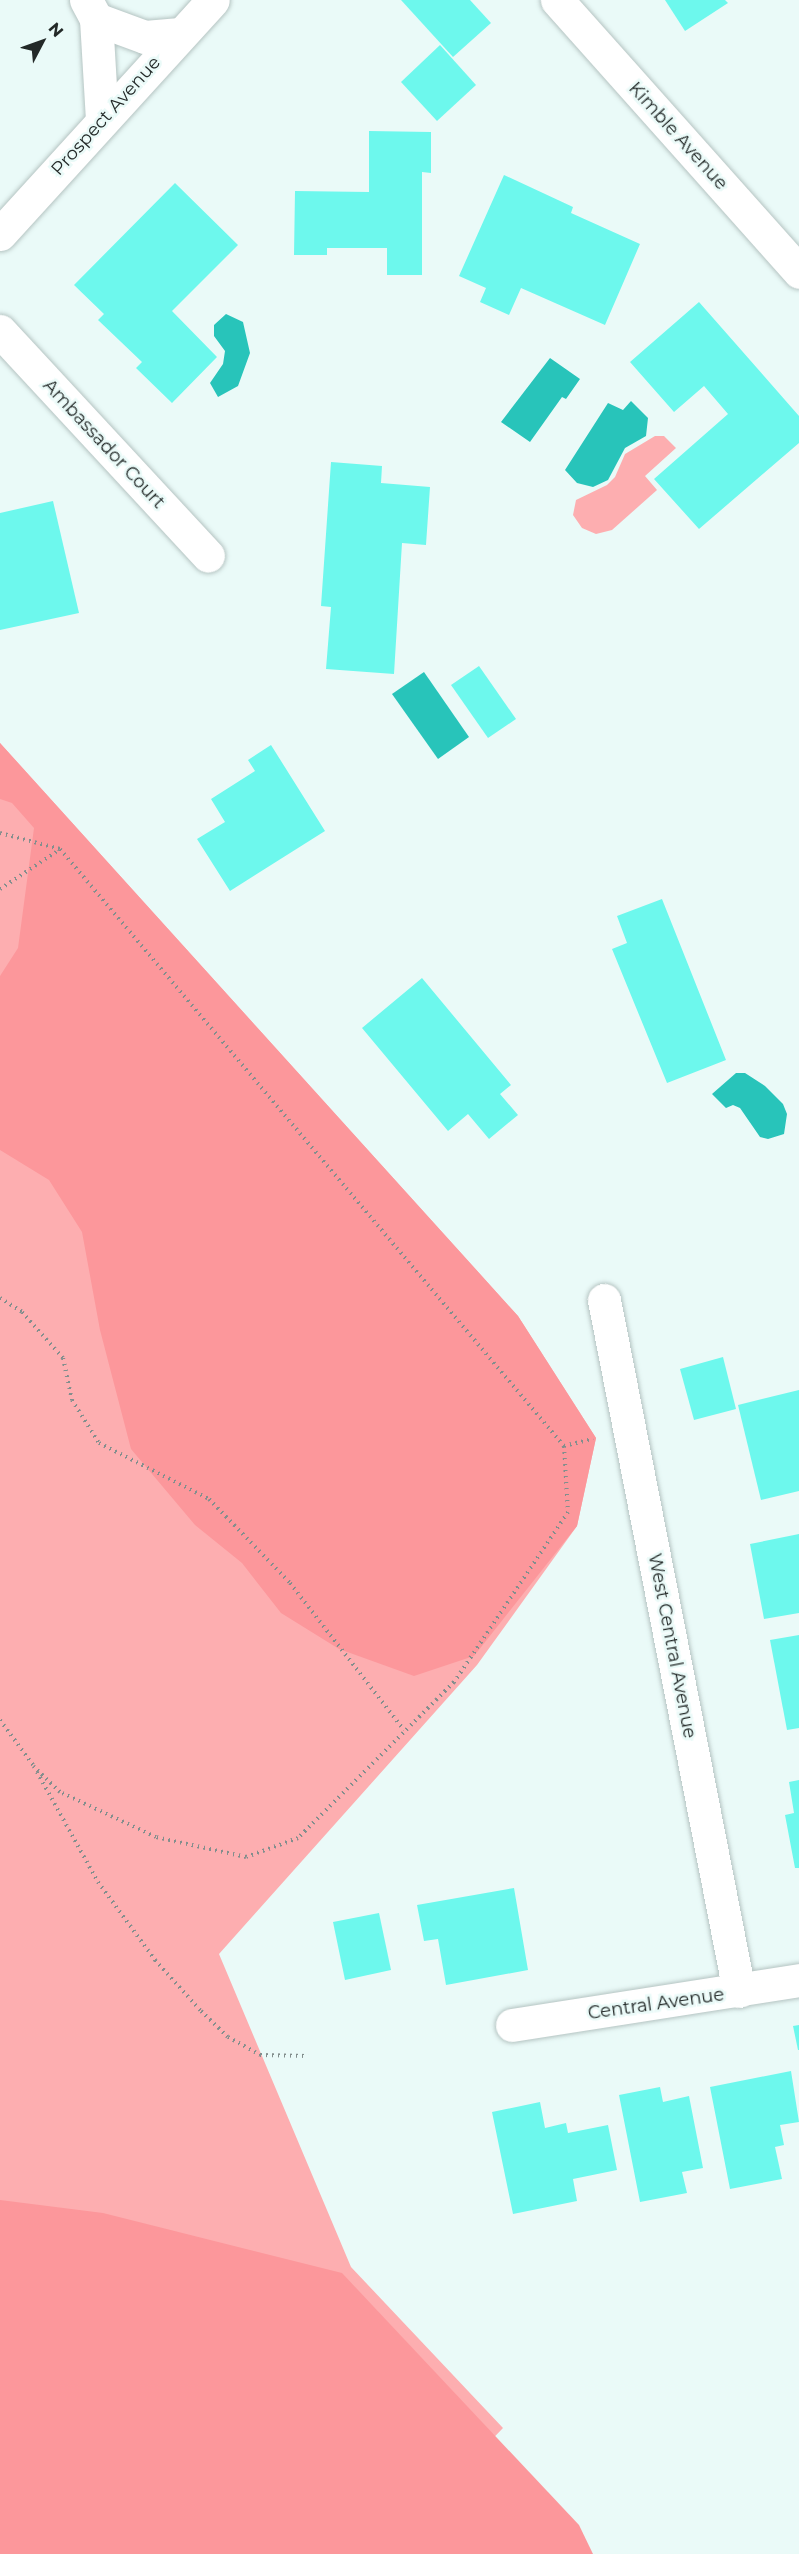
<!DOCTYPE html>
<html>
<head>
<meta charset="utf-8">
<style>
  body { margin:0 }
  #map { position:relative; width:799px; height:2554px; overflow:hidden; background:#eafaf8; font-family:Montserrat,sans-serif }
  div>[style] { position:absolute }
  .green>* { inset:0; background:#fdaeb0 }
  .forest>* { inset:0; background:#fc979b }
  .water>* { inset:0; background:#28c4ba }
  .building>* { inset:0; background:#6df8ed }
  .path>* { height:4px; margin-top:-2px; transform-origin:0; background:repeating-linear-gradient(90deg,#838e8d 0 1.5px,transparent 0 6px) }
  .roads { filter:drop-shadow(0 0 2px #b5c4c2) drop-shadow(0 0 2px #b5c4c2) }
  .street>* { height:33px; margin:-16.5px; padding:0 16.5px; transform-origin:16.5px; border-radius:16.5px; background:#fff }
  span { translate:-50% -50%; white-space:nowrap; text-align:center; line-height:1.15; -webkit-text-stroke:5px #eafaf8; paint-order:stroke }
  .street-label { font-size:18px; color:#232928 }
  .north { position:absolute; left:12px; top:12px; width:60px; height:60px; -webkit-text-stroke:4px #eafaf8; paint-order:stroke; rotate:49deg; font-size:16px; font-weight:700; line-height:24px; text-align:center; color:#232928 }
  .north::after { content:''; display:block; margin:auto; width:21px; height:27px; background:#232928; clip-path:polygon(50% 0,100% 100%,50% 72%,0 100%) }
</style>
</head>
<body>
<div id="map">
  <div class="green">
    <div style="clip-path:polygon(655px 436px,664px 436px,676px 448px,645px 476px,657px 490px,612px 530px,596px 534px,582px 528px,573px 515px,576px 500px,607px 485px,615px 477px,625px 454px)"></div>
    <div style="clip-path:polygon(0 743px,518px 1316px,596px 1438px,577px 1526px,477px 1665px,219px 1954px,351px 2267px,503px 2428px,381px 2554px,0 2554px)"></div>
  </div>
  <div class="forest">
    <div style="clip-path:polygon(0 743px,518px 1316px,596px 1438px,577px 1526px,474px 1656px,414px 1676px,339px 1649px,281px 1613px,242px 1563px,195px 1525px,131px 1449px,100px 1330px,82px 1232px,49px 1180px,0 1150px,0 976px,18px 948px,34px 828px,12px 803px,0 799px)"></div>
    <div style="clip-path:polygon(0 2200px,103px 2213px,342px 2273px,579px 2525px,593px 2554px,0 2554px)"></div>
  </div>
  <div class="water">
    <div style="clip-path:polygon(226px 314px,243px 322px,250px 353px,238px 386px,218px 397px,210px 383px,223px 364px,225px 351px,214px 336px,214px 325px)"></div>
    <div style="clip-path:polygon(550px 358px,580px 379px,566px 399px,562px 397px,530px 442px,501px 422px)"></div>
    <div style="clip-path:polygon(631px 401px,648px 418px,646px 436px,625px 448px,608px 480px,593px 487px,577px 483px,565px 470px,608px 403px,623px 410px)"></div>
    <div style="clip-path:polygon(424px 672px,469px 737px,438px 759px,392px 694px)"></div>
    <div style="clip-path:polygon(736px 1073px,745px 1073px,765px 1086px,783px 1104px,787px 1114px,784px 1134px,768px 1139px,760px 1137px,740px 1108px,733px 1105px,726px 1108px,712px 1094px)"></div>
  </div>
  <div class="building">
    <div style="clip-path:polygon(401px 0,470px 0,491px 23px,453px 57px)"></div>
    <div style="clip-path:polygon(665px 0,725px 0,728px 3px,685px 31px)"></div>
    <div style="clip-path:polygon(440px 45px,476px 85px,437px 121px,401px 82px)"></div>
    <div style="clip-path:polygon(369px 131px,431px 132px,431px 173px,422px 172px,422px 275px,387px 275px,387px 248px,327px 248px,327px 255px,294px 255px,295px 191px,369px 192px)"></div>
    <div style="clip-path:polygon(504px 175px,573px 207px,571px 213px,640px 244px,605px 325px,521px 288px,509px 315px,480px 302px,486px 288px,459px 276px)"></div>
    <div style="clip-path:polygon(175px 183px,238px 245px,172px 311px,217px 357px,172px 403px,136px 368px,142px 362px,98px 320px,104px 314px,74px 285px)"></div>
    <div style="clip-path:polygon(699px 302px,799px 416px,799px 443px,699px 529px,654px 479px,728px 414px,704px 386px,674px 412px,630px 362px)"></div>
    <div style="clip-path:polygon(331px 462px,382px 466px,381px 483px,430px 487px,426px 545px,402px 543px,394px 674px,326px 669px,331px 607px,321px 606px)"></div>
    <div style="clip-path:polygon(53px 501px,79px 613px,0 630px,0 513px)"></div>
    <div style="clip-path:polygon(479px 666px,516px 719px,488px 738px,451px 685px)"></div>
    <div style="clip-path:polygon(271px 745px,325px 831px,230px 891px,197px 839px,225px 822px,211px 799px,255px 771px,248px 760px)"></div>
    <div style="clip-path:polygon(662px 899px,726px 1060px,667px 1083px,612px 949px,627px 943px,617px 916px)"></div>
    <div style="clip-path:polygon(422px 978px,511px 1085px,500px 1094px,518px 1115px,489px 1139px,468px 1114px,448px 1131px,362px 1028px)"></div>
    <div style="clip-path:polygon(723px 1357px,736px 1409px,694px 1420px,680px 1369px)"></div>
    <div style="clip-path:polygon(799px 1390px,799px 1491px,761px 1500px,738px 1405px)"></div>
    <div style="clip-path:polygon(799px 1534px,799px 1613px,764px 1619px,750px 1544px)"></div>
    <div style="clip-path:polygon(799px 1635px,799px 1728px,787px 1730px,770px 1640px)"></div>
    <div style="clip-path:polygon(799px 1780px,799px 1868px,795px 1868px,785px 1815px,794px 1813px,789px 1782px)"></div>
    <div style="clip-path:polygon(514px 1888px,528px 1970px,446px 1985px,438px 1939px,424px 1941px,417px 1905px)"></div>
    <div style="clip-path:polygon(379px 1913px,391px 1970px,345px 1980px,333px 1922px)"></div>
    <div style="clip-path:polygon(799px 2025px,799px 2050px,798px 2050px,793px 2026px)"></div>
    <div style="clip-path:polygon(791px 2071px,799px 2122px,780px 2125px,784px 2145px,775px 2147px,782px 2179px,730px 2189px,710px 2087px)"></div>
    <div style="clip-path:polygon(660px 2087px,663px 2102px,689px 2096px,703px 2168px,682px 2172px,687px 2193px,640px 2202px,619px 2095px)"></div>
    <div style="clip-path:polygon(540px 2102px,545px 2128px,566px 2123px,568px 2133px,608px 2125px,617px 2170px,573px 2179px,577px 2201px,513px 2214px,492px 2112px)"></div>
  </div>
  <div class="path">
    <div style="left:0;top:833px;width:62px;rotate:14.9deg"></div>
    <div style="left:60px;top:849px;width:781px;rotate:49.83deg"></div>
    <div style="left:564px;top:1446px;width:66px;rotate:86.5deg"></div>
    <div style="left:568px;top:1512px;width:205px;rotate:123.8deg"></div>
    <div style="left:454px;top:1682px;width:221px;rotate:135deg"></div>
    <div style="left:298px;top:1838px;width:55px;rotate:159.9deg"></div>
    <div style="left:246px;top:1857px;width:92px;rotate:-167.5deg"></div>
    <div style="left:156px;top:1837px;width:106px;rotate:-154.9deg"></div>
    <div style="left:60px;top:1792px;width:37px;rotate:-136deg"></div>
    <div style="left:0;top:889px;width:71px;rotate:-33.5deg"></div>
    <div style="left:0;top:1298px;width:26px;rotate:32deg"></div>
    <div style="left:22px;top:1312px;width:62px;rotate:48.3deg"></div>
    <div style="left:63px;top:1358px;width:43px;rotate:77.9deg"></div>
    <div style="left:72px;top:1400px;width:51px;rotate:57.9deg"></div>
    <div style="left:99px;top:1443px;width:123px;rotate:27deg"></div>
    <div style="left:209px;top:1499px;width:117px;rotate:46deg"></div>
    <div style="left:290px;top:1583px;width:186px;rotate:52.2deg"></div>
    <div style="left:564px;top:1446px;width:30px;rotate:-14deg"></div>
    <div style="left:0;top:1720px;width:56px;rotate:53.7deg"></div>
    <div style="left:37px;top:1772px;width:126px;rotate:61deg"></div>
    <div style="left:98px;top:1882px;width:97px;rotate:53.8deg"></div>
    <div style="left:155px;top:1960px;width:69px;rotate:48deg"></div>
    <div style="left:201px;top:2011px;width:37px;rotate:44deg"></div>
    <div style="left:228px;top:2037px;width:37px;rotate:29deg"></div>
    <div style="left:260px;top:2055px;width:48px;rotate:1.2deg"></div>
  </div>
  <div class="roads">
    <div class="street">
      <div style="left:86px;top:0;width:21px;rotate:62deg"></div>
      <div style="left:96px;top:19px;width:102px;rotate:86.6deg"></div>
      <div style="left:557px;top:0;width:364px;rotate:48.3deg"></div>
      <div style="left:96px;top:19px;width:52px;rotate:20.2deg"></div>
      <div style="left:145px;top:37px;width:35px;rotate:-5deg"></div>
      <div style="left:0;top:234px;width:316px;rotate:-47.7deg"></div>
      <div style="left:0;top:331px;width:306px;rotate:47.2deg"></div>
      <div style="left:604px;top:1300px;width:704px;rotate:78.95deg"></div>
      <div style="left:512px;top:2025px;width:291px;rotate:-8.9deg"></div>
    </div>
  </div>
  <div class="street-label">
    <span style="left:106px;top:116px;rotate:-48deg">Prospect Avenue</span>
    <span style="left:678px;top:136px;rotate:48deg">Kimble Avenue</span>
    <span style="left:104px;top:444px;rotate:47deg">Ambassador Court</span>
    <span style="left:672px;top:1646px;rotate:79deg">West Central Avenue</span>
    <span style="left:656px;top:2004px;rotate:-8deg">Central Avenue</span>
  </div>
  <div class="north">N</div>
</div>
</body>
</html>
